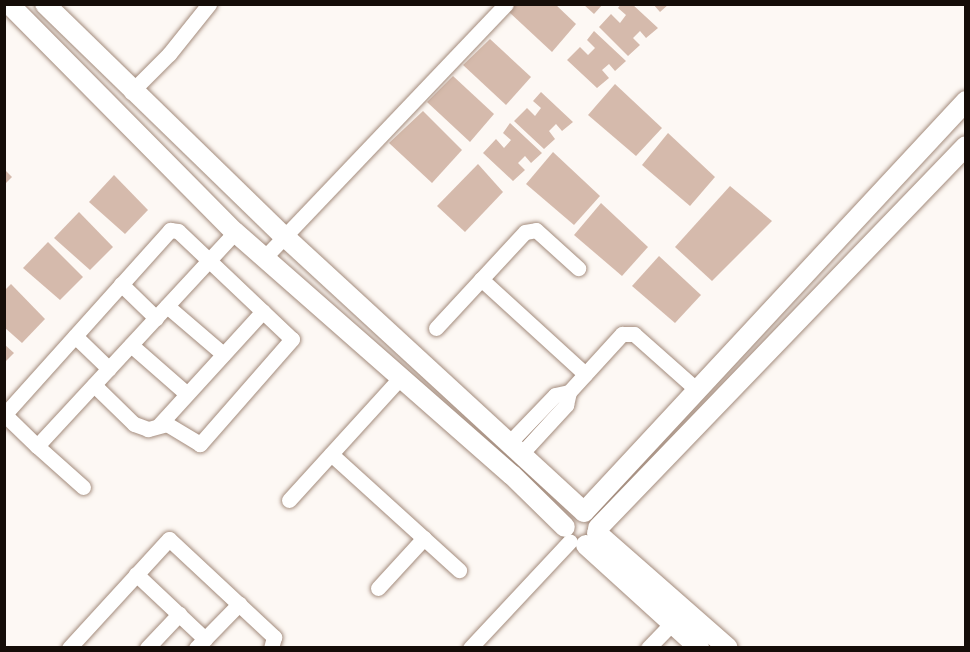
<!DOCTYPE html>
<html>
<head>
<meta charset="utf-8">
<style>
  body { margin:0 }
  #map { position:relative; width:970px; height:652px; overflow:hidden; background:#fdf8f4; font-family:Lora,serif }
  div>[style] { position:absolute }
  .building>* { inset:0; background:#d5baac }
  .roads { filter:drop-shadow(0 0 2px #a38b7c) drop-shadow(0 0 2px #a38b7c) }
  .minor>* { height:15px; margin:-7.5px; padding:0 7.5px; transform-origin:7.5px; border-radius:7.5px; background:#fff }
  .tertiary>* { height:20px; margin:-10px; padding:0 10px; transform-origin:10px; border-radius:10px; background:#fff }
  span { translate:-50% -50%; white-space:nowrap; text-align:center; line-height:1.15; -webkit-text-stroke:4.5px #fdf8f4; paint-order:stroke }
  .frame { position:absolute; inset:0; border:6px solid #150d08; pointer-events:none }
</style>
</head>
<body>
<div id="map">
  <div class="building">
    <div style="clip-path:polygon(516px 4px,555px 4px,576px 24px,552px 52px,509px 12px)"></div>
    <div style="clip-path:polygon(583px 4px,603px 4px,594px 14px)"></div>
    <div style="clip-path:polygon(621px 4px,632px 4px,658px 28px,646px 38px,640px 31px,633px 38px,640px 45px,628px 56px,599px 27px,611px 14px,620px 23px,626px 15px,618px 8px)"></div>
    <div style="clip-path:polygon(653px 4px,669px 4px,660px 12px)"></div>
    <div style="clip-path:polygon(594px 31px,626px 61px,615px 71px,609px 64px,602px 70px,609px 78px,597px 88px,567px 60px,580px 47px,588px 55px,595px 48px,587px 40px)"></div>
    <div style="clip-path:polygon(490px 39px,531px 77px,506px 105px,463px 65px)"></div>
    <div style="clip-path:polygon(453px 76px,494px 114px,470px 142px,427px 102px)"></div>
    <div style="clip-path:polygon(615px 84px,662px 128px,636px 156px,588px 115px)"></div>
    <div style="clip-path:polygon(541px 92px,573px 122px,562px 131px,556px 124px,549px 131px,555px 139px,544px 149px,514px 121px,527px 108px,535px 116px,541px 108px,533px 101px)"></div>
    <div style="clip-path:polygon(423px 111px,462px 150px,432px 183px,389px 143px)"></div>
    <div style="clip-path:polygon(510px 123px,542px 153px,531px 163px,525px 156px,518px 163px,525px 170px,513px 181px,483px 153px,496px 139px,504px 148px,511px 140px,503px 133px)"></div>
    <div style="clip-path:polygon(668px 133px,715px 177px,690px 206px,642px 165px)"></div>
    <div style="clip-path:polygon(553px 152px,600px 196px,574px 225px,526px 184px)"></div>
    <div style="clip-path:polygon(478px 164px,503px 192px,465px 232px,437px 206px)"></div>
    <div style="clip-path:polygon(4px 169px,12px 177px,4px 185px)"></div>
    <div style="clip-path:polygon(114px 175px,148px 210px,125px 234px,89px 202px)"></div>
    <div style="clip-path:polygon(730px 186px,772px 221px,712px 281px,675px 247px)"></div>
    <div style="clip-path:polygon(601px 203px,648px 247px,622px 276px,574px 235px)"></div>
    <div style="clip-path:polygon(79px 212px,113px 247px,90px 270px,54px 238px)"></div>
    <div style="clip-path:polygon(48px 242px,83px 277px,60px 300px,23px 268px)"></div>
    <div style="clip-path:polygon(659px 256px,701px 295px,675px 323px,632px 286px)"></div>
    <div style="clip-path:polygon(11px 284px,45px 319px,22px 343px,4px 327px,4px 291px)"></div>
    <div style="clip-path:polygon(4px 344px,14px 353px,4px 363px)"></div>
  </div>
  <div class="roads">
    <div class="minor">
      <div style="left:131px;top:92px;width:54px;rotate:-45deg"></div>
      <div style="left:169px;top:54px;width:64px;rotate:-51.3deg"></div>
      <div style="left:265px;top:257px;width:349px;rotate:-46.4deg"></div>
      <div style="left:481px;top:279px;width:141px;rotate:42.4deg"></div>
      <div style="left:121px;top:284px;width:49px;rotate:44.2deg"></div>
      <div style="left:167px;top:306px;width:74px;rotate:40.6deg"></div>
      <div style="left:436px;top:328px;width:131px;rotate:-47.2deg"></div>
      <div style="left:525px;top:232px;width:11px;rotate:-10deg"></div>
      <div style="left:536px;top:230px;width:57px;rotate:42.1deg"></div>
      <div style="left:75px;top:336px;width:47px;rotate:44.1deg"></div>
      <div style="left:131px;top:345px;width:74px;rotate:41.2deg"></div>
      <div style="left:4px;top:415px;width:249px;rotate:-48.1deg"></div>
      <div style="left:170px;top:230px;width:8px;rotate:7deg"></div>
      <div style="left:178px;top:231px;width:157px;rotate:43.5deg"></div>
      <div style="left:292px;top:339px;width:140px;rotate:131.2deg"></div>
      <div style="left:200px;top:444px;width:39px;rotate:-149deg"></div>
      <div style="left:167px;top:424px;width:20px;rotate:165deg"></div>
      <div style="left:148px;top:429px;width:15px;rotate:-160deg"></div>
      <div style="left:134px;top:424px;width:56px;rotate:-135.7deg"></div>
      <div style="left:5px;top:415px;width:45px;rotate:44.1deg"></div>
      <div style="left:159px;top:425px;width:154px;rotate:-47.6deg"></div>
      <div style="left:509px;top:443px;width:66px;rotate:-46.2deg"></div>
      <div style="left:555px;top:395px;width:14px;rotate:-12deg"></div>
      <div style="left:331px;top:454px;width:173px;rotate:42.2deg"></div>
      <div style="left:521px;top:454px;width:67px;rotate:-47.4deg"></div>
      <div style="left:566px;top:405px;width:13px;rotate:-77deg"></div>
      <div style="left:569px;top:392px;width:79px;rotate:-47.6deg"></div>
      <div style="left:622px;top:334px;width:12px"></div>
      <div style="left:634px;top:334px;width:83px;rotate:41.6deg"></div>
      <div style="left:83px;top:487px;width:62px;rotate:-138.3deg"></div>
      <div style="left:37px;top:446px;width:292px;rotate:-47.2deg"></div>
      <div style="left:289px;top:500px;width:166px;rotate:-47.7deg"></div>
      <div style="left:136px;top:574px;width:95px;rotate:43.3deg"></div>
      <div style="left:378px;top:588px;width:68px;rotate:-47.4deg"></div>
      <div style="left:69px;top:648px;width:148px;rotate:-47.5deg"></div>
      <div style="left:169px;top:539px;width:144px;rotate:43deg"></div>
      <div style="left:274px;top:637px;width:11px;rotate:105deg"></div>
      <div style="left:147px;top:648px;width:47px;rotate:-46.7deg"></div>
      <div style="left:196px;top:648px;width:62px;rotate:-45.7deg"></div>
      <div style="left:470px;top:648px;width:146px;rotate:-46.9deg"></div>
      <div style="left:648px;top:648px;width:35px;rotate:-46deg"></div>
    </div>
    <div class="tertiary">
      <div style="left:9px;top:4px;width:321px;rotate:45.3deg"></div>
      <div style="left:235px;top:232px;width:368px;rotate:41.3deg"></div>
      <div style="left:512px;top:475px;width:74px;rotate:44.5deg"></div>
      <div style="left:45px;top:4px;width:334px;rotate:44.2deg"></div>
      <div style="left:285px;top:237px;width:406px;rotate:42.6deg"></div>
      <div style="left:584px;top:512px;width:561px;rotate:-47.09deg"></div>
      <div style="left:598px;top:528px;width:530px;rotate:-46.07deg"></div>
      <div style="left:597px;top:533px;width:174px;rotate:41.3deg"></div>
      <div style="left:586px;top:545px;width:153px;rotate:42.3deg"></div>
    </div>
  </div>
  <div class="frame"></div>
</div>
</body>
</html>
